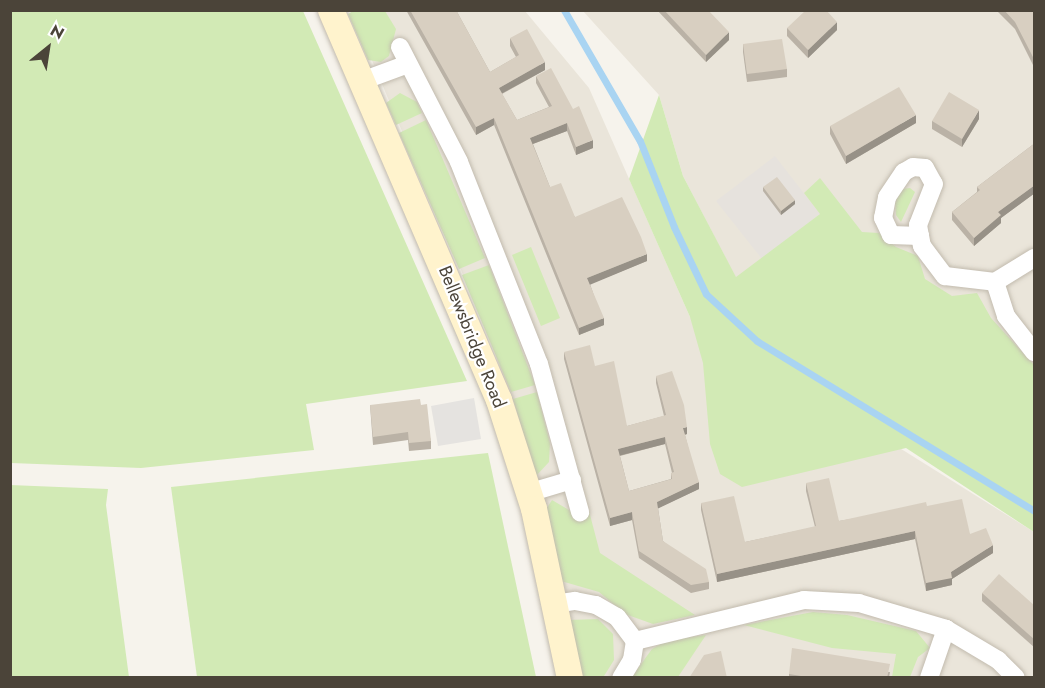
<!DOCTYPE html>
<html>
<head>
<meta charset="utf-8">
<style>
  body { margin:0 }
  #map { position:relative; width:1045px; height:688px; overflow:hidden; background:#f6f3ec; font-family:Jost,sans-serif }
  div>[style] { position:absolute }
  .residential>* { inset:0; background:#eae5da }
  .industrial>* { inset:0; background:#e6e2dd }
  .green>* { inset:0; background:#d2eab5 }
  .parking>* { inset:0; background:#e5e3e0 }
  .stream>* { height:7px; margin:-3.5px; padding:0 3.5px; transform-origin:3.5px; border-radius:3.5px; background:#a9d4f2 }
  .roads { filter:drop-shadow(0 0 2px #c2bbae) drop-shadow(0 0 2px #c2bbae) }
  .street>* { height:18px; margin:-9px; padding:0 9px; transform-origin:9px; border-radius:9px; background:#fff }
  .secondary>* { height:26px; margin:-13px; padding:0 13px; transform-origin:13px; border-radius:13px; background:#fff3cd }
  .wall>* { inset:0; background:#bab2a6 }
  .shaded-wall>* { inset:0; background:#979187 }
  .building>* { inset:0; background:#d8cfc1 }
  span { translate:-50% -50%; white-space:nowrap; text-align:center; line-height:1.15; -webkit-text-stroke:4.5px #fff; paint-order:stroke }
  .street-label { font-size:18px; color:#4b4439 }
  .frame { position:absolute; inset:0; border:12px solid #4b4439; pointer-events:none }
  .north { position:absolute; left:18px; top:18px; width:60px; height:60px; -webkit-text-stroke:4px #fff; paint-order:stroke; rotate:30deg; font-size:16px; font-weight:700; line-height:24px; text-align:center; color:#4b4439 }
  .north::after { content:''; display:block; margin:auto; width:21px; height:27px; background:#4b4439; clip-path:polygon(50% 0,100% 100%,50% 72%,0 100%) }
</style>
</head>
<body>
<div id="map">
  <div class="residential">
    <div style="clip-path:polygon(351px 11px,525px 11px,589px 88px,690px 317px,1034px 532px,1034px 677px,580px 677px,545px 511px,492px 343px)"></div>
    <div style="clip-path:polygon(583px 11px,1034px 11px,1034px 431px,736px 278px,683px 176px,659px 95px)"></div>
  </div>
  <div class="industrial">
    <div style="clip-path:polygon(775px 156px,820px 214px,762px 259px,716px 201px)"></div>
  </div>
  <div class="green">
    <div style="clip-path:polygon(11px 10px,303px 11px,467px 381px,306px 404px,314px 450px,141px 468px,11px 463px)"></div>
    <div style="clip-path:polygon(353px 11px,385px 11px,396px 29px,389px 56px,381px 62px,368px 60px,348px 14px)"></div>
    <div style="clip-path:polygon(400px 93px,417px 102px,422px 113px,396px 125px,386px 103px)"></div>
    <div style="clip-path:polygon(659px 95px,683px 176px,736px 277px,820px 214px,804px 193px,820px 178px,862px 232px,879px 233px,896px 247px,918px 256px,925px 279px,952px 296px,977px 293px,991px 318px,1034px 365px,1034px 532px,906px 448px,742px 487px,720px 474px,710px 444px,703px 363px,690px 317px,629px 179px)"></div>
    <div style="clip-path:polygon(426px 120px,485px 258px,459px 269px,399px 133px)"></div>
    <div style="clip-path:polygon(910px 188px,915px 192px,901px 222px,896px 215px,895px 202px,902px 189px)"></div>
    <div style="clip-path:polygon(531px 247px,560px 318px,541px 326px,512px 255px)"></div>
    <div style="clip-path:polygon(489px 265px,535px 385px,511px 392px,462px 275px)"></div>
    <div style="clip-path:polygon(537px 392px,550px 443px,549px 462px,536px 476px,513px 399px)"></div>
    <div style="clip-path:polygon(488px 453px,536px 677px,197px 677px,171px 487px)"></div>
    <div style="clip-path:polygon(10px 485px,108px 489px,106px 505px,129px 677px,11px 677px)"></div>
    <div style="clip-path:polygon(552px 500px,574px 513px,589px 511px,600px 553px,695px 615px,653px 624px,625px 614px,599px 592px,561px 581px,545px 511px)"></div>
    <div style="clip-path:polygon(813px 612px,847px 615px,916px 631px,930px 648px,918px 657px,910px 677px,892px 677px,896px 654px,832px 648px,744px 625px)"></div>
    <div style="clip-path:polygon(598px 619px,613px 634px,614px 660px,604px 676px,585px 678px,580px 676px,569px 620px)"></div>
    <div style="clip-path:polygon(706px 635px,678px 677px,631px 678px,652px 649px,667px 640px)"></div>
  </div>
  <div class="parking">
    <div style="clip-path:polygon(474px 398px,481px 439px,438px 446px,431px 406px)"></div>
  </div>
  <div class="stream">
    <div style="left:564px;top:10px;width:151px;rotate:59.9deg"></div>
    <div style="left:640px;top:141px;width:92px;rotate:68.4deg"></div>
    <div style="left:674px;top:227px;width:74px;rotate:64.5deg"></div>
    <div style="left:706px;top:294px;width:69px;rotate:42.7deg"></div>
    <div style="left:757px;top:341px;width:325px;rotate:31.5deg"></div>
  </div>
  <div class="roads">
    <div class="street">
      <div style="left:400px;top:47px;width:129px;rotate:62.8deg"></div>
      <div style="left:459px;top:162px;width:217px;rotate:68.4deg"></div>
      <div style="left:539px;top:364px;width:154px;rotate:74.5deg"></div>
      <div style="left:362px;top:81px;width:49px;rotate:-20.3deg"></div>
      <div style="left:920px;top:236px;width:29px;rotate:-178deg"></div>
      <div style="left:891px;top:235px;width:19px;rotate:-115deg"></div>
      <div style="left:883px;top:218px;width:21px;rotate:-79deg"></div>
      <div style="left:887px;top:197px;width:30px;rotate:-56deg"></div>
      <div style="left:904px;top:172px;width:10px;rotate:-29deg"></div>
      <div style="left:913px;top:167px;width:12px;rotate:5deg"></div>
      <div style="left:925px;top:168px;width:18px;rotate:61deg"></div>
      <div style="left:934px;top:184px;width:44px;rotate:111.3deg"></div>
      <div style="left:918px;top:225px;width:11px;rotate:80deg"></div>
      <div style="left:920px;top:236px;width:10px;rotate:79deg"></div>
      <div style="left:922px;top:246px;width:38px;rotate:53deg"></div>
      <div style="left:945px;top:276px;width:50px;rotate:6.8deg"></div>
      <div style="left:995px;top:282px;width:46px;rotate:-31.6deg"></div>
      <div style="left:995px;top:282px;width:36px;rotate:72deg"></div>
      <div style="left:1006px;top:316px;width:46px;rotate:52.1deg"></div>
      <div style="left:528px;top:493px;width:46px;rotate:-16.5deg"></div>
      <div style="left:555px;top:604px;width:20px;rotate:-9deg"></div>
      <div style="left:575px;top:601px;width:21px;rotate:11deg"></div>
      <div style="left:596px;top:605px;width:24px;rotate:30deg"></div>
      <div style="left:617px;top:617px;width:30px;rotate:53deg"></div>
      <div style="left:635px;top:641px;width:19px;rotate:99deg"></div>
      <div style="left:632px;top:660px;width:21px;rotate:121deg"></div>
      <div style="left:635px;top:641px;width:174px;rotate:-13.6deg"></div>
      <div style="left:804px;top:600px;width:55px;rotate:3.1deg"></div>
      <div style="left:859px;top:603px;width:91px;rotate:16.6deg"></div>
      <div style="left:946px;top:629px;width:61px;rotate:30.8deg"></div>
      <div style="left:998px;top:660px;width:25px;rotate:45deg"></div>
      <div style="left:929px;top:678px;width:52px;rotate:-70.9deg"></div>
    </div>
    <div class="secondary">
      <div style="left:331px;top:10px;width:425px;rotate:66.7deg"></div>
      <div style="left:499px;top:400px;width:114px;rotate:72.2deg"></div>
      <div style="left:534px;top:509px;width:173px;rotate:78deg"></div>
    </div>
  </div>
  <div class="wall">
    <div style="clip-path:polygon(406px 10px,456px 10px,490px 72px,516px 57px,510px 46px,510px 38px,545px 70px,502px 94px,517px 120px,549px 107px,536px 83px,536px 76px,593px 148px,576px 155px,567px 131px,533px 144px,550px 187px,575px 217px,647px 261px,590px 284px,604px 325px,579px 335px,494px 125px,476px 135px)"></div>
    <div style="clip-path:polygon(657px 10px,708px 10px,729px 40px,706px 62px)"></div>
    <div style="clip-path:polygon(996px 10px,1035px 10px,1035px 69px,1015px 29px)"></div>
    <div style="clip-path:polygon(787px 28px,837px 30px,808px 58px,787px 36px)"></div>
    <div style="clip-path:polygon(743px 44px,787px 69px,787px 77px,747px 82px,743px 52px)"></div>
    <div style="clip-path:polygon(979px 119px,962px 147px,932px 129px,932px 121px)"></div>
    <div style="clip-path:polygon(916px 123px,846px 164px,830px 134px,830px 126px)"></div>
    <div style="clip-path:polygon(1035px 143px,1035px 193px,1001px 218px,1001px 223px,974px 246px,952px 220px,952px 212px,977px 192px,977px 187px)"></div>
    <div style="clip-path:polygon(763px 187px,795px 204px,781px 215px,763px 191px)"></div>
    <div style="clip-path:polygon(evenodd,564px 352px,627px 426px,664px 416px,656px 383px,656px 376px,687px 434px,685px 435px,699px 489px,658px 508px,663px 541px,709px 582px,709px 589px,691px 593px,639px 558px,632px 520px,610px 526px,564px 359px,564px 352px,665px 444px,672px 473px,671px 473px,671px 479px,629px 491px,620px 456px,665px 444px)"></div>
    <div style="clip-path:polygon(370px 405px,421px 405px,431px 441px,431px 449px,409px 451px,408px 440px,373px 445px)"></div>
    <div style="clip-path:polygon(806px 483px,839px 521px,927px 506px,970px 534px,993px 553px,952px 579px,952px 585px,926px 591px,915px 539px,717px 582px,701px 510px,701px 503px,745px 542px,815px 527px,806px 491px)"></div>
    <div style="clip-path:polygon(982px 593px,1035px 606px,1035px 648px,982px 601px)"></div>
    <div style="clip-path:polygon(890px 672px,889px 678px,789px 678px,789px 674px)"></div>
  </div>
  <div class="shaded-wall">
    <div style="clip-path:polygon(837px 22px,837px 30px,808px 58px,808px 50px)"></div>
    <div style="clip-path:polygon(729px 32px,729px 40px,706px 62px,706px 55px)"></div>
    <div style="clip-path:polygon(545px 62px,545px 70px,499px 95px,499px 88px)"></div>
    <div style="clip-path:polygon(979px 110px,979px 119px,962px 147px,962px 139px)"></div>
    <div style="clip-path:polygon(916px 115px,916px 123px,846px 164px,846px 156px)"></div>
    <div style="clip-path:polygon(494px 118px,494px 125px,476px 135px,476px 127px)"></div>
    <div style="clip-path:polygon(567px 123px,567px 131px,530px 145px,530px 138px)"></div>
    <div style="clip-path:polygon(593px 140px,593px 148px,576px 155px,576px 147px)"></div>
    <div style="clip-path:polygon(1035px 185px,1035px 193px,1001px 218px,1001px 223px,974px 246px,974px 238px,998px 212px)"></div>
    <div style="clip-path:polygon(795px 200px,795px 204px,781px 215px,781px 211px)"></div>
    <div style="clip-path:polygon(647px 254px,647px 261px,587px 286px,587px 278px)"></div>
    <div style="clip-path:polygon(604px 318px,604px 325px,579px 335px,579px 328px)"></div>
    <div style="clip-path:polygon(687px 427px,687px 434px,683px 435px,683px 428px)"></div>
    <div style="clip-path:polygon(665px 437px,665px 444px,618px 456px,618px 449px)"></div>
    <div style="clip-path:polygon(699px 482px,699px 489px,657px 509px,657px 502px)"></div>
    <div style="clip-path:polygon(632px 512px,632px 520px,610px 526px,610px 518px)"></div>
    <div style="clip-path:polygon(915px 531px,915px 539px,717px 582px,717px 574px)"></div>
    <div style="clip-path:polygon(993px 545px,993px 553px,952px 579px,952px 585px,926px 591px,926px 583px,951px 572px)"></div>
  </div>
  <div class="building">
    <div style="clip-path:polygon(410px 10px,456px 10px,490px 72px,519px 55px,510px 38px,527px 29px,545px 62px,499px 88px,517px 120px,552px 106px,536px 76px,551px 68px,573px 109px,579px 106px,593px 140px,576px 147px,567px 123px,530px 138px,550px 187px,561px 183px,575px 217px,622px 197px,641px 237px,647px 254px,587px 278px,604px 318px,579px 328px,494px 118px,476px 127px)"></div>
    <div style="clip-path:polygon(664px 10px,708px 10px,729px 32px,706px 55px)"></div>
    <div style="clip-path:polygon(806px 10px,826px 10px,837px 22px,808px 50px,787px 28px)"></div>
    <div style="clip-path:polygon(1004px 10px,1035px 10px,1035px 61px,1015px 22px)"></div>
    <div style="clip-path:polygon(782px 39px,787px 69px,747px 74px,743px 44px)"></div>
    <div style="clip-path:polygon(899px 87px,916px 115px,846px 156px,830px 126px)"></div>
    <div style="clip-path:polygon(949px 92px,979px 110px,962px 139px,932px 121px)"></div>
    <div style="clip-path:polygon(1035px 143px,1035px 185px,998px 212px,1001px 215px,974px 238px,952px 212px,980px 190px,977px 187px)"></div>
    <div style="clip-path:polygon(777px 177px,795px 200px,781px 211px,763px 187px)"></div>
    <div style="clip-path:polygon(evenodd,590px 345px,595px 366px,614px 361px,627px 426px,666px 415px,656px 376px,672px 371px,684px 405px,687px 427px,683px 428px,699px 482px,657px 502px,663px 541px,706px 569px,709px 582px,691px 585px,639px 551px,632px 512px,610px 518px,564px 352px,590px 345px,665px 437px,674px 472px,671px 473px,672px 479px,629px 491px,618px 449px,665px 437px)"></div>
    <div style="clip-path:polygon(420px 399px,421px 405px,427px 404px,431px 441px,409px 443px,408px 432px,373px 437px,370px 405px)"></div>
    <div style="clip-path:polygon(829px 478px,839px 521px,926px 502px,927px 506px,962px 499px,970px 534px,986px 528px,993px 545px,951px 572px,952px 578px,926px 583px,915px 531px,717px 574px,701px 503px,734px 496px,745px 542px,816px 526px,806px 483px)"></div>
    <div style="clip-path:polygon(999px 574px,1035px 606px,1035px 640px,982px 593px)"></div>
    <div style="clip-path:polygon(792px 648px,890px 664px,887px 678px,813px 678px,789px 674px)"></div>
    <div style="clip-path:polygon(721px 651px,727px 678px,689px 678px,704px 655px)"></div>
  </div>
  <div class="street-label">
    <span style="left:472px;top:337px;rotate:68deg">Bellewsbridge Road</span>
  </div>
  <div class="frame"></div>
  <div class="north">N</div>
</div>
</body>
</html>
